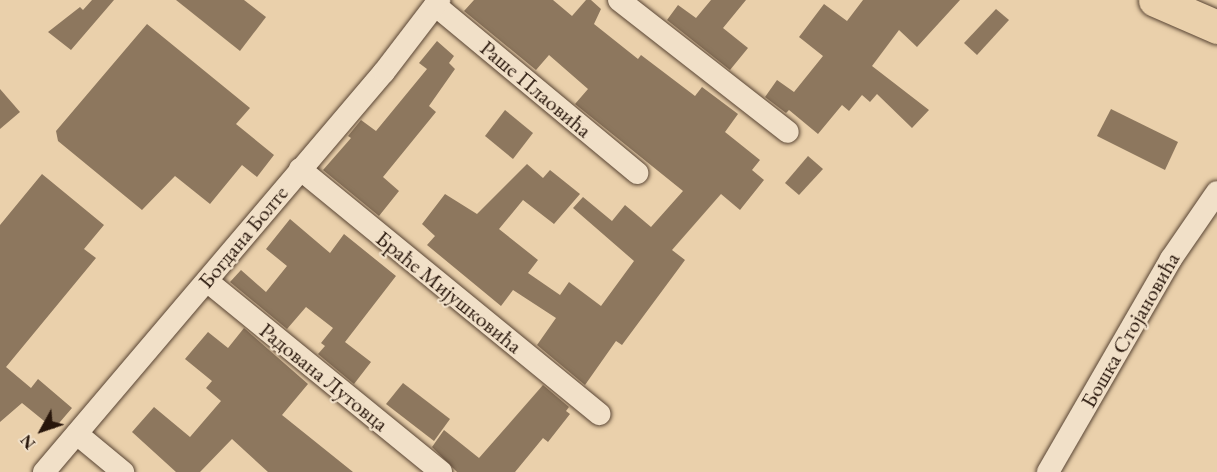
<!DOCTYPE html>
<html>
<head>
<meta charset="utf-8">
<style>
  body { margin:0 }
  #map { position:relative; width:1217px; height:472px; overflow:hidden; background:#ead0ab; font-family:"EB Garamond",serif }
  div>[style] { position:absolute }
  .building>* { inset:0; background:#8d775e }
  .roads { filter:drop-shadow(0 0 2px #584433) drop-shadow(0 0 2px #584433) }
  .street>* { height:22px; margin:-11px; padding:0 11px; transform-origin:11px; border-radius:11px; background:#f1e0c8 }
  .primary>* { height:33px; margin:-16.5px; padding:0 16.5px; transform-origin:16.5px; border-radius:16.5px; background:#ead0ab }
  span { translate:-50% -50%; white-space:nowrap; text-align:center; line-height:1.15; -webkit-text-stroke:4.5px #f1e0c8; paint-order:stroke }
  .street-label { font-size:22px; color:#28160b }
  .north { position:absolute; left:12px; top:400px; width:60px; height:60px; -webkit-text-stroke:4px #f1e0c8; paint-order:stroke; rotate:230deg; font-size:16px; font-weight:700; line-height:24px; text-align:center; color:#28160b }
  .north::after { content:''; display:block; margin:auto; width:21px; height:27px; background:#28160b; clip-path:polygon(50% 0,100% 100%,50% 72%,0 100%) }
</style>
</head>
<body>
<div id="map">
  <div class="building">
    <div style="clip-path:polygon(92px 0,114px 0,71px 50px,48px 32px,80px 7px,83px 10px)"></div>
    <div style="clip-path:polygon(176px 0,244px 0,266px 17px,240px 51px)"></div>
    <div style="clip-path:polygon(474px 0,553px 0,572px 16px,586px 0,591px 0,601px 9px,594px 24px,638px 59px,641px 55px,695px 96px,702px 87px,738px 114px,725px 132px,760px 160px,752px 170px,764px 180px,740px 210px,721px 194px,672px 250px,685px 260px,622px 345px,616px 341px,585px 385px,537px 345px,556px 318px,513px 290px,501px 306px,427px 245px,435px 236px,422px 224px,445px 194px,477px 214px,527px 164px,543px 178px,550px 170px,580px 194px,554px 224px,523px 200px,499px 229px,538px 260px,528px 273px,560px 295px,569px 282px,601px 306px,634px 261px,573px 208px,583px 197px,612px 221px,625px 205px,651px 227px,683px 191px,575px 104px,588px 89px,549px 55px,536px 70px,464px 11px)"></div>
    <div style="clip-path:polygon(711px 0,746px 0,723px 28px,748px 48px,730px 70px,667px 20px,678px 5px,696px 18px)"></div>
    <div style="clip-path:polygon(863px 0,960px 0,917px 47px,899px 30px,872px 66px,929px 110px,912px 128px,877px 94px,870px 102px,862px 95px,849px 111px,842px 105px,818px 134px,789px 110px,786px 113px,765px 97px,777px 80px,794px 92px,823px 56px,799px 37px,824px 4px,847px 21px)"></div>
    <div style="clip-path:polygon(996px 9px,1009px 20px,977px 55px,964px 43px)"></div>
    <div style="clip-path:polygon(147px 24px,250px 108px,236px 124px,274px 155px,257px 177px,242px 165px,210px 204px,175px 176px,142px 210px,58px 141px,56px 131px)"></div>
    <div style="clip-path:polygon(437px 41px,454px 56px,449px 63px,455px 69px,429px 106px,436px 112px,383px 177px,399px 191px,379px 216px,323px 170px,351px 138px,348px 136px,361px 120px,376px 131px,427px 69px,419px 63px)"></div>
    <div style="clip-path:polygon(0 89px,20px 112px,0 129px)"></div>
    <div style="clip-path:polygon(1111px 109px,1178px 142px,1165px 170px,1097px 136px)"></div>
    <div style="clip-path:polygon(505px 110px,533px 133px,513px 159px,485px 136px)"></div>
    <div style="clip-path:polygon(808px 156px,823px 169px,799px 195px,785px 183px)"></div>
    <div style="clip-path:polygon(42px 174px,104px 225px,84px 249px,96px 258px,6px 367px,31px 388px,38px 379px,72px 408px,54px 429px,22px 403px,0 422px,0 225px)"></div>
    <div style="clip-path:polygon(290px 219px,330px 253px,344px 234px,396px 276px,345px 342px,371px 362px,354px 384px,318px 354px,325px 346px,321px 343px,333px 328px,306px 307px,287px 329px,230px 282px,241px 270px,266px 292px,287px 266px,266px 249px)"></div>
    <div style="clip-path:polygon(244px 328px,308px 384px,282px 415px,353px 472px,268px 472px,232px 439px,200px 472px,176px 472px,132px 432px,154px 407px,190px 437px,221px 401px,206px 388px,212px 381px,185px 359px,208px 332px,228px 348px)"></div>
    <div style="clip-path:polygon(403px 383px,450px 419px,434px 441px,386px 404px)"></div>
    <div style="clip-path:polygon(543px 385px,569px 407px,566px 411px,570px 414px,548px 442px,543px 438px,515px 472px,457px 472px,432px 447px,444px 430px,479px 458px)"></div>
  </div>
  <div class="roads">
    <div class="street">
      <div style="left:619px;top:0;width:214px;rotate:38deg"></div>
      <div style="left:435px;top:5px;width:263px;rotate:39.7deg"></div>
      <div style="left:300px;top:169px;width:387px;rotate:39.3deg"></div>
      <div style="left:207px;top:281px;width:302px;rotate:39.2deg"></div>
      <div style="left:77px;top:434px;width:60px;rotate:39.6deg"></div>
      <div style="left:44px;top:472px;width:525px;rotate:-49.64deg"></div>
      <div style="left:384px;top:72px;width:91px;rotate:-52.6deg"></div>
      <div style="left:1048px;top:472px;width:246px;rotate:-60deg"></div>
      <div style="left:1171px;top:259px;width:81px;rotate:-55.5deg"></div>
    </div>
    <div class="primary">
      <div style="left:1155px;top:0;width:68px;rotate:23.5deg"></div>
    </div>
  </div>
  <div class="street-label">
    <span style="left:536px;top:89px;rotate:40deg">Раше Плаовића</span>
    <span style="left:243px;top:237px;rotate:-50deg">Богдана Болте</span>
    <span style="left:449px;top:292px;rotate:39deg">Браће Мијушковића</span>
    <span style="left:1130px;top:330px;rotate:-60deg">Бошка Стојановића</span>
    <span style="left:324px;top:377px;rotate:39deg">Радована Лутовца</span>
  </div>
  <div class="north">N</div>
</div>
</body>
</html>
